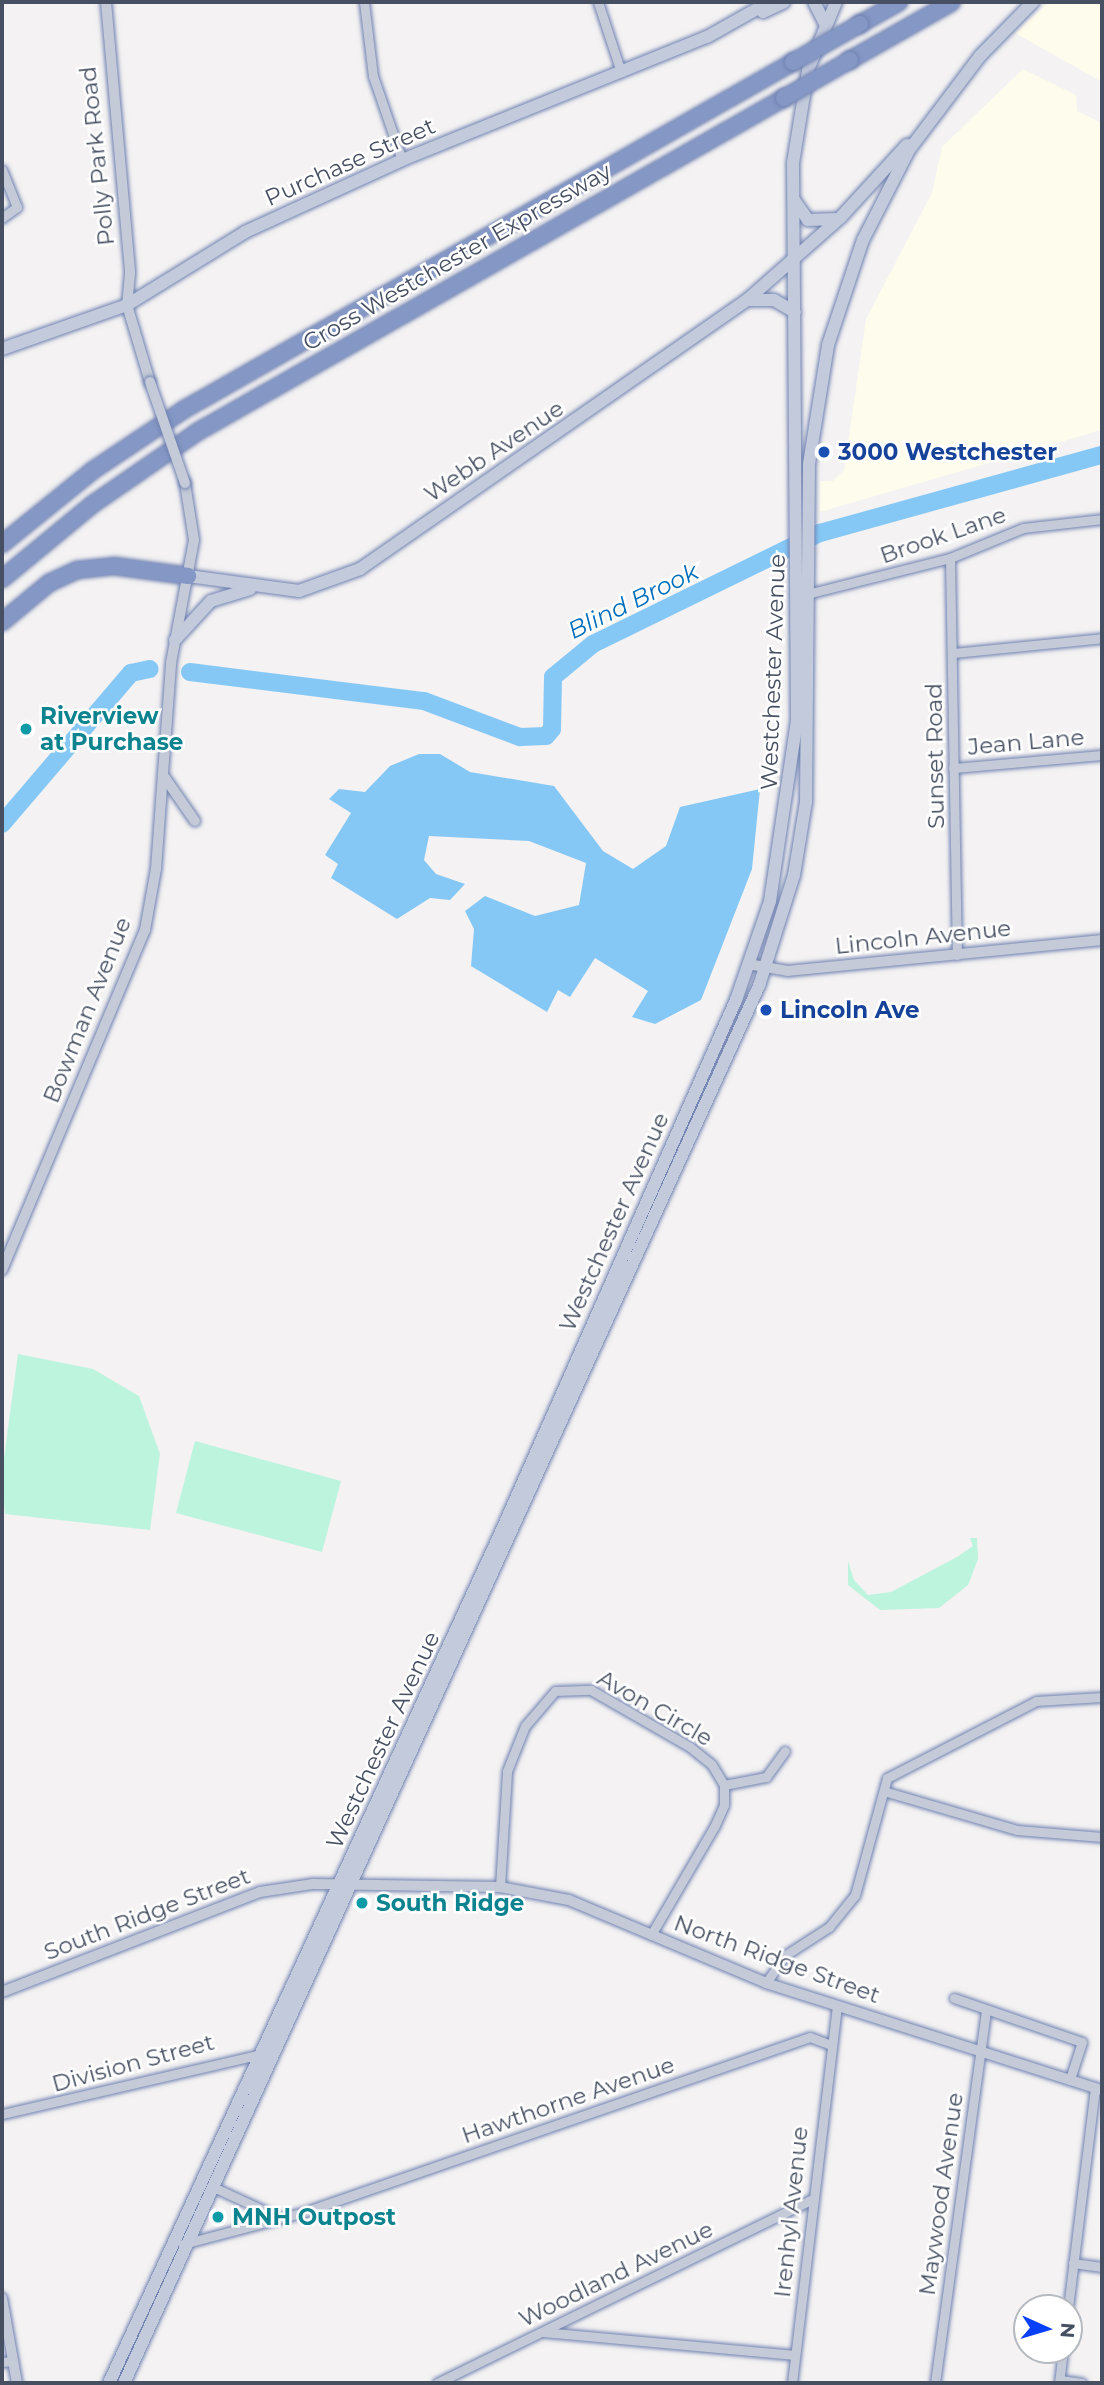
<!DOCTYPE html>
<html>
<head>
<meta charset="utf-8">
<style>
  body { margin:0 }
  #map { position:relative; width:1104px; height:2385px; overflow:hidden; background:#f4f2f2; font-family:Montserrat,sans-serif }
  div>[style] { position:absolute }
  .commercial>* { inset:0; background:#fefcec }
  .green>* { inset:0; background:#bdf4de }
  .water>* { inset:0; background:#86c8f5 }
  .river>* { height:18px; margin:-9px; padding:0 9px; transform-origin:9px; border-radius:9px; background:#86c8f5 }
  .roads { filter:drop-shadow(0 0 2px #7082b1) drop-shadow(0 0 2px #7082b1) }
  .minor>* { height:9px; margin:-4.5px; padding:0 4.5px; transform-origin:4.5px; border-radius:4.5px; background:#c4cad7 }
  .tertiary>* { height:10px; margin:-5px; padding:0 5px; transform-origin:5px; border-radius:5px; background:#c4cad7 }
  .secondary>* { height:12px; margin:-6px; padding:0 6px; transform-origin:6px; border-radius:6px; background:#c3cadc }
  .motorway>* { height:16px; margin:-8px; padding:0 8px; transform-origin:8px; border-radius:8px; background:#8597c5 }
  .bridges { filter:drop-shadow(0 0 2px #7082b1) drop-shadow(0 0 2px #7082b1) }
  .tertiary-bridge>* { height:10px; margin:-5px; padding:0 5px; transform-origin:5px; border-radius:5px; background:#c4cad7 }
  .motorway-bridge>* { height:16px; margin:-8px; padding:0 8px; transform-origin:8px; border-radius:8px; background:#8597c5 }
  .dots>* { width:19px; height:19px; translate:-50% -50%; box-sizing:border-box; border:4px solid #fff; border-radius:50% }
  span { translate:-50% -50%; white-space:nowrap; text-align:center; line-height:1.15; -webkit-text-stroke:5px #fff; paint-order:stroke }
  .street-label { font-size:23px; color:#475062 }
  .transit-label { font-size:23px; color:#164399; font-weight:700 }
  .left { translate:0 -50%; text-align:left }
  .culture-label { font-size:23px; color:#0d838f; font-weight:700 }
  .water-label { font-size:24px; color:#006ebc; font-style:italic }
  .frame { position:absolute; inset:0; border:4px solid #475062; pointer-events:none }
  .north { position:absolute; left:1013px; top:2294px; width:70px; height:70px; box-sizing:border-box; background:#fff; border:2px solid #b5b9c0; border-radius:50%; rotate:94deg; font-size:19px; font-weight:700; line-height:28px; text-align:center; color:#475062 }
  .north::after { content:''; display:block; margin:auto; width:24px; height:32px; background:#0740f8; clip-path:polygon(50% 0,100% 100%,50% 72%,0 100%) }
</style>
</head>
<body>
<div id="map">
  <div class="commercial">
    <div style="clip-path:polygon(1049px 2px,1102px 2px,1102px 82px,1015px 33px)"></div>
    <div style="clip-path:polygon(1023px 69px,1076px 95px,1077px 111px,1102px 123px,1102px 430px,820px 512px,820px 481px,833px 481px,844px 470px,866px 319px,932px 193px,942px 147px)"></div>
  </div>
  <div class="green">
    <div style="clip-path:polygon(18px 1354px,93px 1369px,139px 1396px,160px 1454px,150px 1530px,5px 1514px,2px 1473px)"></div>
    <div style="clip-path:polygon(195px 1441px,341px 1481px,322px 1552px,176px 1513px)"></div>
    <div style="clip-path:polygon(970px 1538px,977px 1538px,978px 1559px,968px 1585px,939px 1608px,880px 1610px,848px 1585px,848px 1561px,854px 1580px,868px 1595px,891px 1592px,957px 1557px,973px 1546px)"></div>
  </div>
  <div class="water">
    <div style="clip-path:polygon(419px 754px,440px 754px,470px 772px,554px 786px,603px 851px,633px 869px,666px 846px,680px 807px,760px 789px,752px 869px,701px 1000px,655px 1024px,632px 1017px,648px 991px,595px 958px,570px 997px,558px 990px,547px 1012px,471px 966px,474px 929px,465px 911px,485px 896px,535px 916px,579px 905px,586px 863px,529px 841px,429px 836px,424px 860px,436px 874px,465px 884px,450px 900px,430px 898px,397px 919px,331px 878px,338px 864px,325px 855px,351px 813px,329px 799px,339px 789px,365px 792px,390px 766px)"></div>
  </div>
  <div class="river">
    <div style="left:190px;top:672px;width:236px;rotate:7.1deg"></div>
    <div style="left:424px;top:701px;width:103px;rotate:20.6deg"></div>
    <div style="left:520px;top:737px;width:26px;rotate:-2deg"></div>
    <div style="left:546px;top:736px;width:9px;rotate:-49deg"></div>
    <div style="left:552px;top:729px;width:52px;rotate:-88.9deg"></div>
    <div style="left:553px;top:677px;width:52px;rotate:-39.5deg"></div>
    <div style="left:593px;top:644px;width:253px;rotate:-26.1deg"></div>
    <div style="left:820px;top:533px;width:293px;rotate:-15.5deg"></div>
    <div style="left:2px;top:824px;width:199px;rotate:-49.5deg"></div>
    <div style="left:131px;top:673px;width:19px;rotate:-12deg"></div>
  </div>
  <div class="roads">
    <div class="minor">
      <div style="left:364px;top:2px;width:75px;rotate:83.1deg"></div>
      <div style="left:373px;top:76px;width:89px;rotate:71deg"></div>
      <div style="left:598px;top:2px;width:74px;rotate:71.8deg"></div>
      <div style="left:2px;top:170px;width:40px;rotate:68deg"></div>
      <div style="left:17px;top:207px;width:19px;rotate:144deg"></div>
      <div style="left:950px;top:558px;width:397px;rotate:89deg"></div>
      <div style="left:803px;top:595px;width:152px;rotate:-14.1deg"></div>
      <div style="left:950px;top:558px;width:79px;rotate:-22.3deg"></div>
      <div style="left:1023px;top:528px;width:80px;rotate:-6.5deg"></div>
      <div style="left:953px;top:653px;width:150px;rotate:-5.7deg"></div>
      <div style="left:953px;top:768px;width:150px;rotate:-5deg"></div>
      <div style="left:724px;top:1785px;width:43px;rotate:-10.8deg"></div>
      <div style="left:766px;top:1777px;width:32px;rotate:-54deg"></div>
      <div style="left:887px;top:1792px;width:135px;rotate:16.3deg"></div>
      <div style="left:1017px;top:1830px;width:85px;rotate:4.7deg"></div>
      <div style="left:500px;top:1887px;width:116px;rotate:-86.5deg"></div>
      <div style="left:507px;top:1771px;width:48px;rotate:-68.2deg"></div>
      <div style="left:525px;top:1726px;width:46px;rotate:-49.4deg"></div>
      <div style="left:555px;top:1691px;width:36px;rotate:-2deg"></div>
      <div style="left:591px;top:1690px;width:114px;rotate:29.9deg"></div>
      <div style="left:690px;top:1747px;width:28px;rotate:39deg"></div>
      <div style="left:712px;top:1765px;width:23px;rotate:59deg"></div>
      <div style="left:724px;top:1785px;width:20px;rotate:90deg"></div>
      <div style="left:724px;top:1805px;width:24px;rotate:114deg"></div>
      <div style="left:714px;top:1827px;width:125px;rotate:120.3deg"></div>
      <div style="left:766px;top:1983px;width:32px;rotate:-56deg"></div>
      <div style="left:784px;top:1956px;width:54px;rotate:-32.8deg"></div>
      <div style="left:829px;top:1927px;width:41px;rotate:-50.9deg"></div>
      <div style="left:855px;top:1895px;width:121px;rotate:-74.7deg"></div>
      <div style="left:887px;top:1778px;width:168px;rotate:-27.3deg"></div>
      <div style="left:1036px;top:1701px;width:66px;rotate:-3.5deg"></div>
      <div style="left:954px;top:1998px;width:135px;rotate:19deg"></div>
      <div style="left:1082px;top:2042px;width:40px;rotate:108deg"></div>
      <div style="left:2px;top:2114px;width:267px;rotate:-13deg"></div>
      <div style="left:211px;top:2186px;width:74px;rotate:24.8deg"></div>
      <div style="left:183px;top:2244px;width:125px;rotate:-14.8deg"></div>
      <div style="left:304px;top:2212px;width:535px;rotate:-19.08deg"></div>
      <div style="left:810px;top:2037px;width:22px;rotate:21deg"></div>
      <div style="left:1073px;top:2263px;width:29px;rotate:8deg"></div>
      <div style="left:1068px;top:2308px;width:222px;rotate:-83deg"></div>
      <div style="left:543px;top:2332px;width:253px;rotate:5.2deg"></div>
      <div style="left:2px;top:2362px;width:10px;rotate:-6deg"></div>
      <div style="left:1060px;top:2380px;width:22px;rotate:8deg"></div>
      <div style="left:437px;top:2383px;width:418px;rotate:-26.1deg"></div>
      <div style="left:792px;top:2383px;width:380px;rotate:-83.2deg"></div>
      <div style="left:935px;top:2383px;width:376px;rotate:-82.2deg"></div>
      <div style="left:1059px;top:2383px;width:33px;rotate:-83deg"></div>
    </div>
    <div class="tertiary">
      <div style="left:106px;top:2px;width:272px;rotate:84.9deg"></div>
      <div style="left:130px;top:273px;width:32px;rotate:95deg"></div>
      <div style="left:127px;top:305px;width:80px;rotate:73.4deg"></div>
      <div style="left:163px;top:775px;width:56px;rotate:55.2deg"></div>
      <div style="left:748px;top:964px;width:40px;rotate:10deg"></div>
      <div style="left:787px;top:971px;width:317px;rotate:-5.6deg"></div>
      <div style="left:2px;top:1270px;width:369px;rotate:-67.2deg"></div>
      <div style="left:145px;top:930px;width:62px;rotate:-79.8deg"></div>
      <div style="left:156px;top:869px;width:207px;rotate:-85.8deg"></div>
      <div style="left:171px;top:663px;width:125px;rotate:-79.4deg"></div>
      <div style="left:194px;top:540px;width:58px;rotate:-99deg"></div>
      <div style="left:2px;top:1992px;width:277px;rotate:-21.2deg"></div>
      <div style="left:260px;top:1892px;width:54px;rotate:-8.6deg"></div>
      <div style="left:313px;top:1884px;width:187px;rotate:0.9deg"></div>
      <div style="left:500px;top:1887px;width:70px;rotate:10.7deg"></div>
      <div style="left:569px;top:1900px;width:214px;rotate:22.8deg"></div>
      <div style="left:766px;top:1983px;width:353px;rotate:17.7deg"></div>
      <div style="left:2px;top:2298px;width:86px;rotate:80deg"></div>
    </div>
    <div class="secondary">
      <div style="left:814px;top:2px;width:25px;rotate:63deg"></div>
      <div style="left:763px;top:12px;width:23px;rotate:-25deg"></div>
      <div style="left:794px;top:200px;width:24px;rotate:55deg"></div>
      <div style="left:808px;top:220px;width:29px;rotate:-2deg"></div>
      <div style="left:747px;top:300px;width:27px"></div>
      <div style="left:774px;top:300px;width:24px;rotate:30deg"></div>
      <div style="left:2px;top:349px;width:133px;rotate:-19.4deg"></div>
      <div style="left:127px;top:305px;width:139px;rotate:-31.7deg"></div>
      <div style="left:245px;top:232px;width:173px;rotate:-24.6deg"></div>
      <div style="left:402px;top:160px;width:329px;rotate:-22deg"></div>
      <div style="left:707px;top:37px;width:71px;rotate:-29.4deg"></div>
      <div style="left:188px;top:576px;width:112px;rotate:7.7deg"></div>
      <div style="left:299px;top:591px;width:65px;rotate:-19.8deg"></div>
      <div style="left:360px;top:569px;width:471px;rotate:-34.8deg"></div>
      <div style="left:747px;top:300px;width:125px;rotate:-41.4deg"></div>
      <div style="left:841px;top:217px;width:98px;rotate:-47.5deg"></div>
      <div style="left:175px;top:640px;width:53px;rotate:-47.3deg"></div>
      <div style="left:211px;top:601px;width:41px;rotate:-17.1deg"></div>
      <div style="left:109px;top:2383px;width:937px;rotate:-65.27deg"></div>
      <div style="left:501px;top:1532px;width:582px;rotate:-66.17deg"></div>
      <div style="left:736px;top:1000px;width:105px;rotate:-71deg"></div>
      <div style="left:770px;top:901px;width:183px;rotate:-81.5deg"></div>
      <div style="left:797px;top:720px;width:557px;rotate:-90.41deg"></div>
      <div style="left:793px;top:163px;width:94px;rotate:-80.8deg"></div>
      <div style="left:808px;top:70px;width:74px;rotate:-67.6deg"></div>
      <div style="left:124px;top:2383px;width:1535px;rotate:-65.56deg"></div>
      <div style="left:759px;top:986px;width:116px;rotate:-72.5deg"></div>
      <div style="left:794px;top:875px;width:74px;rotate:-80.7deg"></div>
      <div style="left:806px;top:802px;width:338px;rotate:-89.5deg"></div>
      <div style="left:809px;top:464px;width:121px;rotate:-80.9deg"></div>
      <div style="left:828px;top:345px;width:111px;rotate:-71.6deg"></div>
      <div style="left:863px;top:240px;width:101px;rotate:-62.9deg"></div>
      <div style="left:909px;top:150px;width:118px;rotate:-52.9deg"></div>
      <div style="left:980px;top:56px;width:76px;rotate:-45.5deg"></div>
    </div>
    <div class="motorway">
      <div style="left:860px;top:24px;width:45px;rotate:-29.4deg"></div>
      <div style="left:850px;top:60px;width:117px;rotate:-29.6deg"></div>
      <div style="left:2px;top:544px;width:116px;rotate:-39deg"></div>
      <div style="left:92px;top:471px;width:112px;rotate:-33.7deg"></div>
      <div style="left:185px;top:409px;width:700px;rotate:-29.71deg"></div>
      <div style="left:2px;top:579px;width:118px;rotate:-39.5deg"></div>
      <div style="left:93px;top:504px;width:129px;rotate:-34.6deg"></div>
      <div style="left:199px;top:431px;width:673px;rotate:-29.65deg"></div>
      <div style="left:2px;top:622px;width:61px;rotate:-39.7deg"></div>
      <div style="left:49px;top:583px;width:31px;rotate:-25deg"></div>
      <div style="left:77px;top:570px;width:37px;rotate:-6deg"></div>
      <div style="left:114px;top:566px;width:75px;rotate:7.7deg"></div>
    </div>
  </div>
  <div class="bridges">
    <div class="tertiary-bridge">
      <div style="left:150px;top:382px;width:107px;rotate:70.9deg"></div>
    </div>
    <div class="motorway-bridge">
      <div style="left:793px;top:62px;width:77px;rotate:-29.6deg"></div>
      <div style="left:784px;top:98px;width:76px;rotate:-29.9deg"></div>
    </div>
  </div>
  <div class="dots">
    <div style="left:824px;top:452px;background:#1a4fb4"></div>
    <div style="left:26px;top:729px;background:#0f9aa8"></div>
    <div style="left:766px;top:1010px;background:#1a4fb4"></div>
    <div style="left:362px;top:1903px;background:#0f9aa8"></div>
    <div style="left:218px;top:2217px;background:#0f9aa8"></div>
  </div>
  <div class="street-label">
    <span style="left:97px;top:156px;rotate:-96deg">Polly Park Road</span>
    <span style="left:350px;top:162px;rotate:-24deg">Purchase Street</span>
    <span style="left:457px;top:257px;rotate:-30deg">Cross Westchester Expressway</span>
    <span style="left:494px;top:451px;rotate:-34deg">Webb Avenue</span>
    <span style="left:943px;top:535px;rotate:-19deg">Brook Lane</span>
    <span style="left:773px;top:672px;rotate:-88deg">Westchester Avenue</span>
    <span style="left:1026px;top:742px;rotate:-5deg">Jean Lane</span>
    <span style="left:935px;top:756px;rotate:-91deg">Sunset Road</span>
    <span style="left:923px;top:937px;rotate:-6deg">Lincoln Avenue</span>
    <span style="left:87px;top:1010px;rotate:-68deg">Bowman Avenue</span>
    <span style="left:614px;top:1222px;rotate:-66deg">Westchester Avenue</span>
    <span style="left:655px;top:1708px;rotate:30deg">Avon Circle</span>
    <span style="left:383px;top:1740px;rotate:-65deg">Westchester Avenue</span>
    <span style="left:147px;top:1914px;rotate:-21deg">South Ridge Street</span>
    <span style="left:777px;top:1959px;rotate:20deg">North Ridge Street</span>
    <span style="left:133px;top:2063px;rotate:-15deg">Division Street</span>
    <span style="left:568px;top:2100px;rotate:-19deg">Hawthorne Avenue</span>
    <span style="left:941px;top:2194px;rotate:-82deg">Maywood Avenue</span>
    <span style="left:791px;top:2212px;rotate:-84deg">Irenhyl Avenue</span>
    <span style="left:616px;top:2274px;rotate:-26deg">Woodland Avenue</span>
  </div>
  <div class="transit-label">
    <span class="left" style="left:838px;top:452px">3000 Westchester</span>
    <span class="left" style="left:780px;top:1010px">Lincoln Ave</span>
  </div>
  <div class="culture-label">
    <span class="left" style="left:40px;top:729px">Riverview<br>at Purchase</span>
    <span class="left" style="left:376px;top:1903px">South Ridge</span>
    <span class="left" style="left:232px;top:2217px">MNH Outpost</span>
  </div>
  <div class="water-label">
    <span style="left:633px;top:601px;rotate:-26deg">Blind Brook</span>
  </div>
  <div class="frame"></div>
  <div class="north">N</div>
</div>
</body>
</html>
